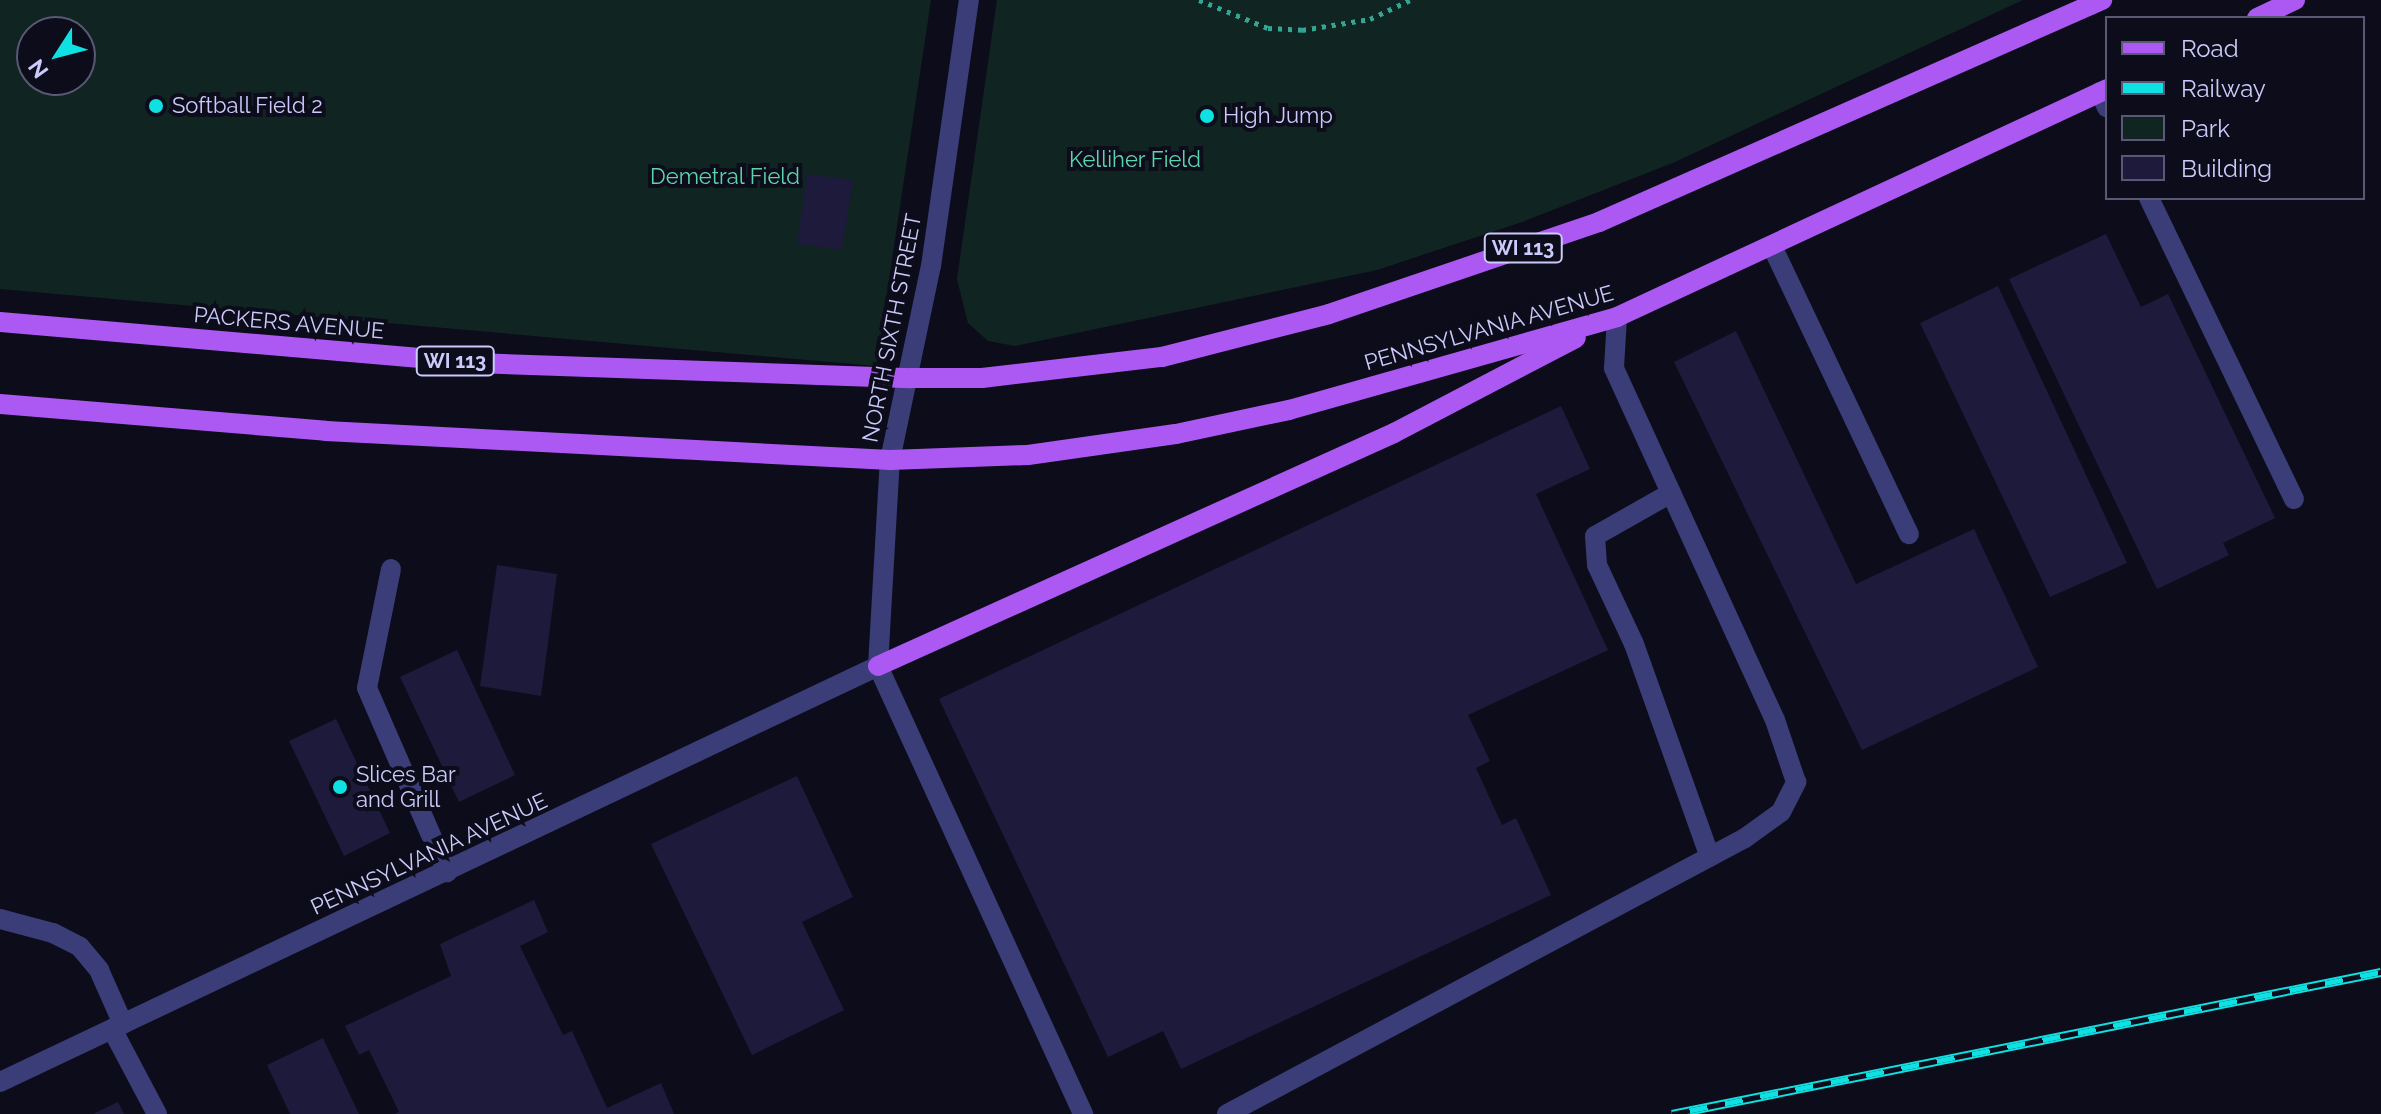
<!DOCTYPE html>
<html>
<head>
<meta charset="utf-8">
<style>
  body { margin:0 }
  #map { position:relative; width:2381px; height:1114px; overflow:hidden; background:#0d0c1b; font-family:Raleway,sans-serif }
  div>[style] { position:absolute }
  .green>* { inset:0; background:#102522 }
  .building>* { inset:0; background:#1d1a3b }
  .path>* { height:5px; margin-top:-2.5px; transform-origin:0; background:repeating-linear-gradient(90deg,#34a594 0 4px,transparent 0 10px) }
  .service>* { height:20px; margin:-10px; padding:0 10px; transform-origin:10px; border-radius:10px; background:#3a3d77 }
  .minor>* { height:20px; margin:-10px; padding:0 10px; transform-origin:10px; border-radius:10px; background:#3a3d77 }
  .primary>* { height:20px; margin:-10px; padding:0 10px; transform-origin:10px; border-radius:10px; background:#ac59f4 }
  .rail>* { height:9px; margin-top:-4.5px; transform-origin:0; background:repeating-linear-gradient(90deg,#0d0c1b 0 18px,#0fe0e2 0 36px); box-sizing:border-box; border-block:2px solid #0fe0e2 }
  .dots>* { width:22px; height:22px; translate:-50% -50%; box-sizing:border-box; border:4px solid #0d0c1b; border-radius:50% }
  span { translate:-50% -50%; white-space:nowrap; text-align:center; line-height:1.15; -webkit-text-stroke:8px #0d0c1b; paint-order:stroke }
  .shield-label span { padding:2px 6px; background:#0d0c1b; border:2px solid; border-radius:6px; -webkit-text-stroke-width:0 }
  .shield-label { font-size:20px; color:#cbcafb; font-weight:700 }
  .poi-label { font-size:22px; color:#cbcafb }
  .left { translate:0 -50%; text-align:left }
  .park-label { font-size:22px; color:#5cd5ac }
  .street-label { font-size:22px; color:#cbcafb }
  .legend { position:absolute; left:2105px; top:16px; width:260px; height:184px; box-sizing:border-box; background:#0d0c1b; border:2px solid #595875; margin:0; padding:10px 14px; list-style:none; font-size:24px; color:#cbcafb }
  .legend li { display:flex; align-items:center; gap:16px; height:40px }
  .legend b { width:40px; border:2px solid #595875 }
  .north { position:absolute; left:16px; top:16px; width:80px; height:80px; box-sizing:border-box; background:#0d0c1b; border:2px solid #595875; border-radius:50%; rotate:234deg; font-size:22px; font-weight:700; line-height:32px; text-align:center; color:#cbcafb }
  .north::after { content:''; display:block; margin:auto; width:28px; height:36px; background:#0fe0e2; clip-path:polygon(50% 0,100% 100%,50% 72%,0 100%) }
</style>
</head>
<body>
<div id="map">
  <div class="green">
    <div style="clip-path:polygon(evenodd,0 0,931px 0,876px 366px,0 289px,0 0,32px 32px,80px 32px,80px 80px,32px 80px,32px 32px)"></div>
    <div style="clip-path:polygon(997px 0,2023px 0,1675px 162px,1522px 222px,1377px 270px,1015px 346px,988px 341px,968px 323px,957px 279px)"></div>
  </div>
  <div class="building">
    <div style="clip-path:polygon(807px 174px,853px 180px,842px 250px,797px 244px)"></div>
    <div style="clip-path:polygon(2106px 234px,2141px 307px,2168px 294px,2275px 518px,2223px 543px,2229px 555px,2157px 589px,2009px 279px)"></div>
    <div style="clip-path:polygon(1998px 286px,2127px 563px,2050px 597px,1920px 323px)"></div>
    <div style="clip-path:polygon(1736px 331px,1856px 584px,1974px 529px,2038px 667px,1862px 750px,1674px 362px)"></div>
    <div style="clip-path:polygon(1561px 406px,1590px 469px,1536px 494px,1608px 650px,1468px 715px,1490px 761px,1476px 768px,1502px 825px,1516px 818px,1551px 895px,1181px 1069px,1163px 1031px,1108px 1057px,939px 699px)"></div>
    <div style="clip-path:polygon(497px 565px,557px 574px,541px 696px,480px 686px)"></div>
    <div style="clip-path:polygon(457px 650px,515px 775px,459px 802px,400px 677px)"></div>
    <div style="clip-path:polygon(336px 719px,390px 833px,344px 856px,289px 741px)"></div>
    <div style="clip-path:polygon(797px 776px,853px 897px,802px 922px,844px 1010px,752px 1055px,651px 844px)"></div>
    <div style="clip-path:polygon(534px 900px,548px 932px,520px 946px,563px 1035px,572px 1031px,607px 1108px,661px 1083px,674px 1114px,394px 1114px,399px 1112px,369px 1050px,359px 1055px,345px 1026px,451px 976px,440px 944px)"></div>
    <div style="clip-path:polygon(323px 1038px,359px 1114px,290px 1114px,267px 1065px)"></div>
    <div style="clip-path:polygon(118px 1102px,124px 1114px,93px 1114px)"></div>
  </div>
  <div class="path">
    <div style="left:1199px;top:0;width:74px;rotate:22.1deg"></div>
    <div style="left:1268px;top:28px;width:34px;rotate:3deg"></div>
    <div style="left:1302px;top:30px;width:69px;rotate:-9.2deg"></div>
    <div style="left:1370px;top:19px;width:44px;rotate:-25.4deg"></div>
  </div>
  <div class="service">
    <div style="left:2100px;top:92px;width:17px;rotate:66deg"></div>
    <div style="left:2149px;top:198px;width:334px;rotate:64.3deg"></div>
    <div style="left:1772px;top:246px;width:319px;rotate:64.6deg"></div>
    <div style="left:1671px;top:493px;width:87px;rotate:150.5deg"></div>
    <div style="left:1595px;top:536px;width:29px;rotate:86deg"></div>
    <div style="left:1597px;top:565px;width:87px;rotate:64.9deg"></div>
    <div style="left:1634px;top:644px;width:226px;rotate:70.4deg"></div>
    <div style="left:391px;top:569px;width:121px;rotate:101.4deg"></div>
    <div style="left:367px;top:688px;width:201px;rotate:66.5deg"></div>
    <div style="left:878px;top:666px;width:493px;rotate:65.4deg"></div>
    <div style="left:0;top:919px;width:55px;rotate:14.8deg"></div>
    <div style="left:53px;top:933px;width:30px;rotate:27deg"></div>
    <div style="left:80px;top:947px;width:30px;rotate:50deg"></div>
    <div style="left:99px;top:970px;width:59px;rotate:66deg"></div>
    <div style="left:112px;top:1029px;width:96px;rotate:62.1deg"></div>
    <div style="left:1227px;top:1114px;width:587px;rotate:-28.05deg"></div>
    <div style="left:1745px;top:838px;width:44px;rotate:-35.8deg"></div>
    <div style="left:1781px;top:812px;width:34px;rotate:-63deg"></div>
    <div style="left:1796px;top:782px;width:65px;rotate:-108.7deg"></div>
    <div style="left:1775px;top:720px;width:387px;rotate:-114.6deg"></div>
    <div style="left:1614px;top:368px;width:51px;rotate:-86.6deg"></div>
  </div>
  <div class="minor">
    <div style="left:0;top:1082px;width:972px;rotate:-25.35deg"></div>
    <div style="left:878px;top:666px;width:206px;rotate:-86.7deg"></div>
    <div style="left:890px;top:460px;width:198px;rotate:-78.1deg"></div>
    <div style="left:931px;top:266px;width:269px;rotate:-81.9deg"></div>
  </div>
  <div class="primary">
    <div style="left:2257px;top:18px;width:42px;rotate:-25.3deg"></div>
    <div style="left:0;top:322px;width:477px;rotate:4.9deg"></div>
    <div style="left:475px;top:363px;width:436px;rotate:2deg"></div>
    <div style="left:911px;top:378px;width:71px"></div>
    <div style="left:982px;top:378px;width:181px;rotate:-6.7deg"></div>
    <div style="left:1162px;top:357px;width:172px;rotate:-14.4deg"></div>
    <div style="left:1329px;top:314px;width:285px;rotate:-18.8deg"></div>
    <div style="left:1599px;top:222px;width:550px;rotate:-23.81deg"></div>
    <div style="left:0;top:404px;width:327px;rotate:4.7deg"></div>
    <div style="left:326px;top:431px;width:565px;rotate:2.94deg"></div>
    <div style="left:890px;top:460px;width:138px;rotate:-2.1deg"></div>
    <div style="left:1028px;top:455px;width:149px;rotate:-8.1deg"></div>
    <div style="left:1176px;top:434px;width:116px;rotate:-12deg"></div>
    <div style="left:1289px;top:410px;width:341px;rotate:-15.8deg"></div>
    <div style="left:1617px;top:317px;width:540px;rotate:-24.95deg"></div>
    <div style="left:878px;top:666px;width:566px;rotate:-24.3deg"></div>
    <div style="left:1394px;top:433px;width:205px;rotate:-27.6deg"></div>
  </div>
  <div class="rail">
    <div style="left:1672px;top:1114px;width:723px;rotate:-11.33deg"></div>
  </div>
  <div class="dots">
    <div style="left:156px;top:106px;background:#0fe0e2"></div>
    <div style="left:1207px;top:116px;background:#0fe0e2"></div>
    <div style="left:340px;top:787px;background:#0fe0e2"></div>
  </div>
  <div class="shield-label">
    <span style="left:1523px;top:248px">WI 113</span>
    <span style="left:455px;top:361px">WI 113</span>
  </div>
  <div class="poi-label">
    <span class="left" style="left:172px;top:106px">Softball Field 2</span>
    <span class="left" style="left:1223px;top:116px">High Jump</span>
    <span class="left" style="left:356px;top:787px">Slices Bar<br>and Grill</span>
  </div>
  <div class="park-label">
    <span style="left:1135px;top:160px">Kelliher Field</span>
    <span style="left:725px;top:177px">Demetral Field</span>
  </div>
  <div class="street-label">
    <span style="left:289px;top:323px;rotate:5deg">PACKERS AVENUE</span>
    <span style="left:892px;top:328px;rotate:-79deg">NORTH SIXTH STREET</span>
    <span style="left:1489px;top:328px;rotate:-16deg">PENNSYLVANIA AVENUE</span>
    <span style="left:429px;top:854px;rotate:-25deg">PENNSYLVANIA AVENUE</span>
  </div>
  <ul class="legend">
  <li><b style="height:10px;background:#ac59f4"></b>Road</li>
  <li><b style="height:10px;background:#0fe0e2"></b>Railway</li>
  <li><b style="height:22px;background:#102522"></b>Park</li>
  <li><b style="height:22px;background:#1d1a3b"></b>Building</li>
  </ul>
  <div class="north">N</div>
</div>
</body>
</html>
